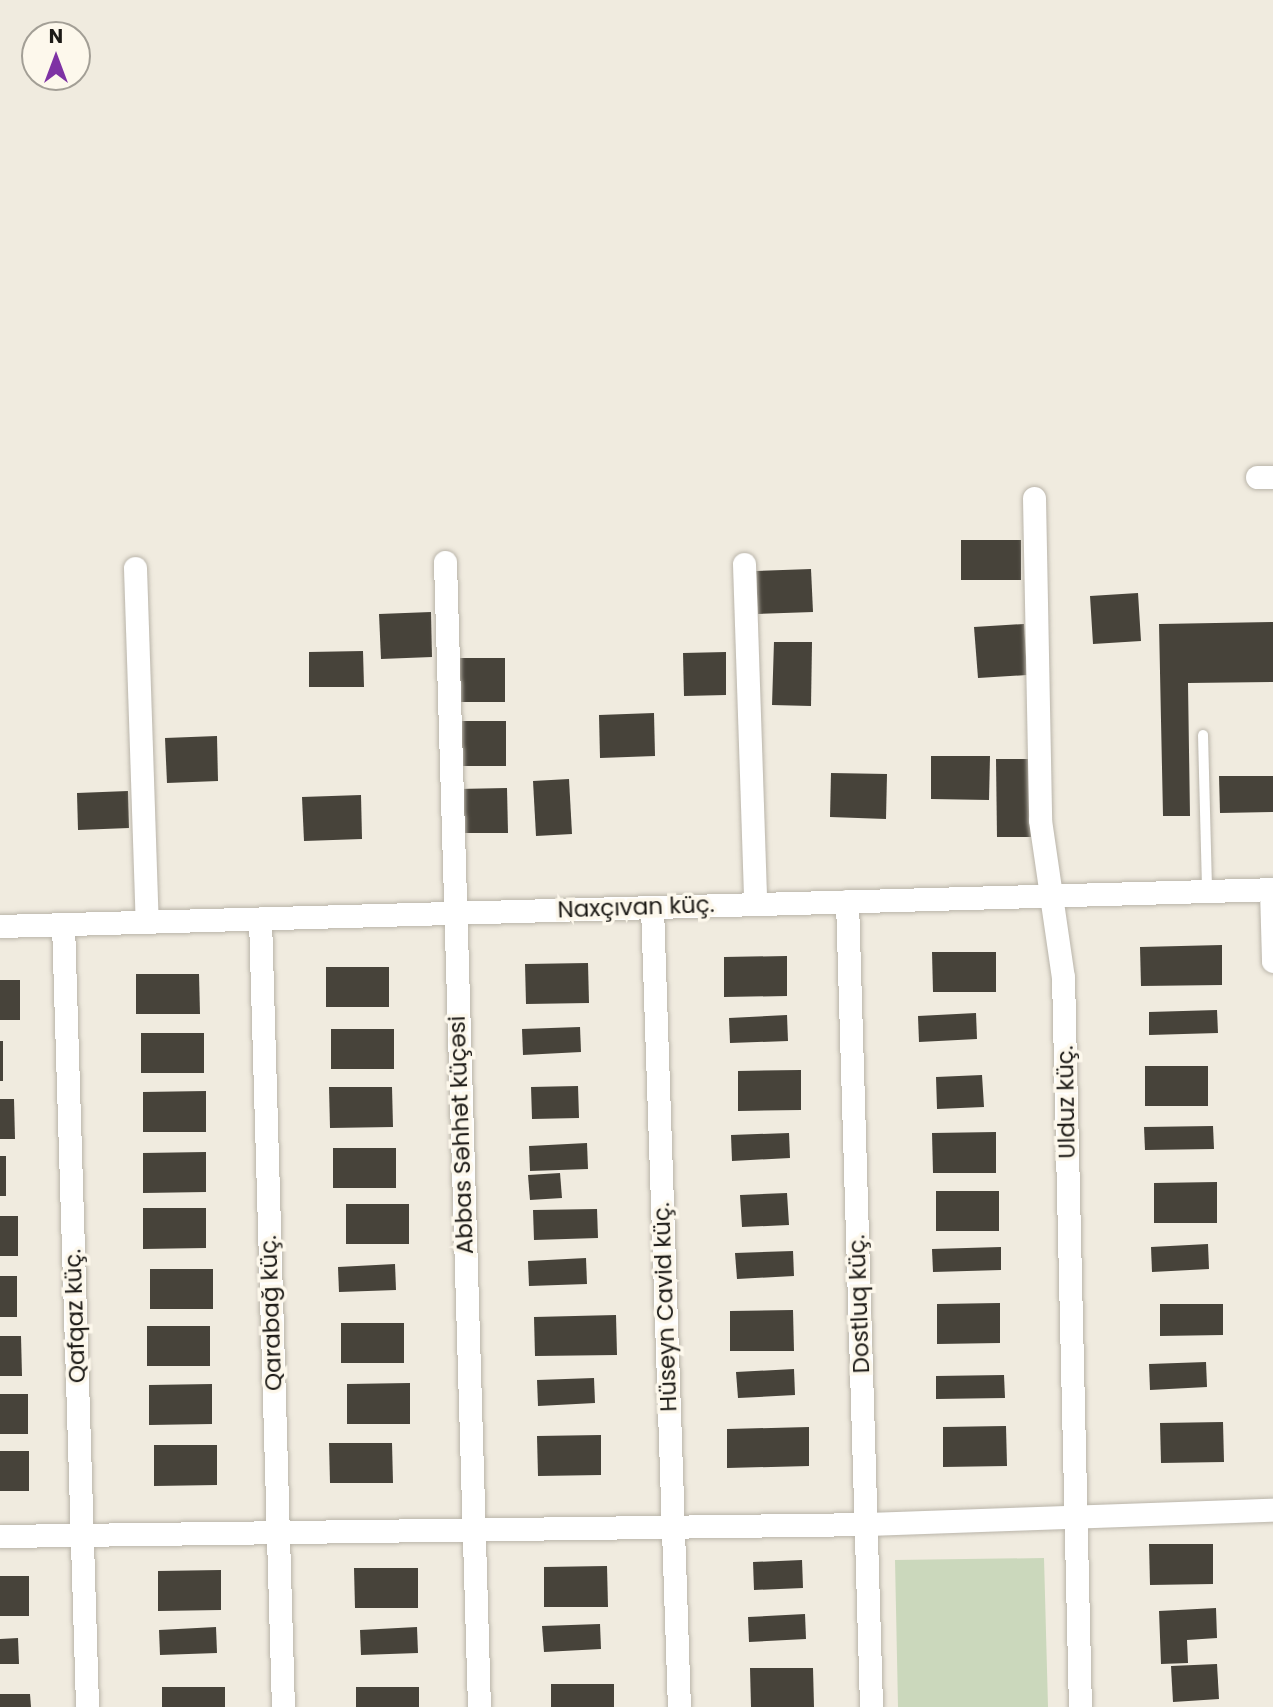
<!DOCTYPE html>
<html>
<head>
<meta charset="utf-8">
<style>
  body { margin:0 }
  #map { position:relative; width:1273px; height:1707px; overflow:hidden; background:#f0ebdf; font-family:Poppins,sans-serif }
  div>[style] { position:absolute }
  .green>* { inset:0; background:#cbd8bc }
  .building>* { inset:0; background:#47433a }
  .roads { filter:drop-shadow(0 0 2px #b9b4a9) drop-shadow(0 0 2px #b9b4a9) }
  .service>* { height:10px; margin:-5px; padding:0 5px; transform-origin:5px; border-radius:5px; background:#fff }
  .minor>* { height:23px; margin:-11.5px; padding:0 11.5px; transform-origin:11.5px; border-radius:11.5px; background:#fff }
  span { translate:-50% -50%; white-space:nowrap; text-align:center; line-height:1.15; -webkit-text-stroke:7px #fdf8ec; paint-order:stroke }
  .street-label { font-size:23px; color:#1c1a16 }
  .north { position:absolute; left:21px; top:21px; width:70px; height:70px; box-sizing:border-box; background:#fdf8ec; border:2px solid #a39f96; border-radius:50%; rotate:0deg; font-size:19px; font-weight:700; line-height:28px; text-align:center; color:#1c1a16 }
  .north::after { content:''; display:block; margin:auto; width:24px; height:32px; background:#7e32a4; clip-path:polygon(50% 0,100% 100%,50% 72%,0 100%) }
</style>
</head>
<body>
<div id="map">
  <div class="green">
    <div style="clip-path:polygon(1044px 1558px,1048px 1707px,898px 1707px,895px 1560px)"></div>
  </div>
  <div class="building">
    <div style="clip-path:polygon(961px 540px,1021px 540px,1021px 580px,961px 580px)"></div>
    <div style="clip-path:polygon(811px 569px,813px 612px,758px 614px,756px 571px)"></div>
    <div style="clip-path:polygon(1138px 593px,1141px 641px,1093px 644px,1090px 596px)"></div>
    <div style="clip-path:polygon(431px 612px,432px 657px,381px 659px,379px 614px)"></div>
    <div style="clip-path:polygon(1273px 622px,1273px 682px,1188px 683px,1190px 816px,1163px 816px,1159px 624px)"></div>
    <div style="clip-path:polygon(1024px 624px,1027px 675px,978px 678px,974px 627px)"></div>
    <div style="clip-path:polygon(774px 642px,812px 642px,811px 706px,772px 705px)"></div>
    <div style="clip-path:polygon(363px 651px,364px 687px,309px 687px,309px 652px)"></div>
    <div style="clip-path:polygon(726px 652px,726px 695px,684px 696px,683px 653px)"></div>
    <div style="clip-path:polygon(455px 658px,505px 658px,505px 702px,455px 702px)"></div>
    <div style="clip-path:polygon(654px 713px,655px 756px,600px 758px,599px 715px)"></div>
    <div style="clip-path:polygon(456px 721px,506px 721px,506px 766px,457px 766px)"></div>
    <div style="clip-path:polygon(217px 736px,218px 781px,167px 783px,165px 738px)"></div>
    <div style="clip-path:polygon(931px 756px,990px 756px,989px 800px,931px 799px)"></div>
    <div style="clip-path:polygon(996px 759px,1030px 759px,1031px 837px,997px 837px)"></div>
    <div style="clip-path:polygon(831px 773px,887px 774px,886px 819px,830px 817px)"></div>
    <div style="clip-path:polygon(1219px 776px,1273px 776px,1273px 812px,1220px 813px)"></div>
    <div style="clip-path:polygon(569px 779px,572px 834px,536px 836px,533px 781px)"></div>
    <div style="clip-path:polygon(507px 788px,508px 833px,458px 833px,458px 789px)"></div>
    <div style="clip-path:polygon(128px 791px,129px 828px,78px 830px,77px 793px)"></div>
    <div style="clip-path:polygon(361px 795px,362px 839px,304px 841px,302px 797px)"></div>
    <div style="clip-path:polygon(1222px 945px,1222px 985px,1141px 986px,1140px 947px)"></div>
    <div style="clip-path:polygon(932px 952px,996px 952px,996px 992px,933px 992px)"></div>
    <div style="clip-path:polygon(787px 956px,787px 996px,724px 997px,724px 957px)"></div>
    <div style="clip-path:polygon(588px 963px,589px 1003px,526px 1004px,525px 964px)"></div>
    <div style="clip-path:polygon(326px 967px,389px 967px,389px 1007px,326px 1007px)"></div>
    <div style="clip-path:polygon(136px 974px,199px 974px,200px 1014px,136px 1014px)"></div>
    <div style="clip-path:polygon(0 980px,20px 980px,20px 1020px,0 1020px)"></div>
    <div style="clip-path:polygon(1217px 1010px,1218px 1033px,1149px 1035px,1149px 1012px)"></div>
    <div style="clip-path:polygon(976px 1013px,977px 1039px,919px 1042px,918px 1016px)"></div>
    <div style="clip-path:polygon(787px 1015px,788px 1041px,730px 1043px,729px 1018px)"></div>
    <div style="clip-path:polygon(580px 1027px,581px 1052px,523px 1055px,522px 1029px)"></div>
    <div style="clip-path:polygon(331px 1029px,394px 1029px,394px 1069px,331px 1069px)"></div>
    <div style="clip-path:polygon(141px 1033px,204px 1033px,204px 1073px,141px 1073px)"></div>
    <div style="clip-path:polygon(0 1041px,3px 1041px,3px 1081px,0 1081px)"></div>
    <div style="clip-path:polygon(1145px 1066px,1208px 1066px,1208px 1106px,1145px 1106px)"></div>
    <div style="clip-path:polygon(801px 1070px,801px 1110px,738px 1111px,738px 1071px)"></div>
    <div style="clip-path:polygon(982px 1075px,984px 1107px,937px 1109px,936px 1077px)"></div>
    <div style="clip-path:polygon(578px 1086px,579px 1118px,532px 1119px,531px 1087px)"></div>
    <div style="clip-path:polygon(329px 1087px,392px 1087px,393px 1127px,330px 1128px)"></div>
    <div style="clip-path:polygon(206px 1091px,206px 1132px,143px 1132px,143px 1092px)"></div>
    <div style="clip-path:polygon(0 1099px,14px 1099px,15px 1139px,0 1139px)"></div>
    <div style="clip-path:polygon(1213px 1126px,1214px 1149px,1145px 1150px,1144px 1127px)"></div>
    <div style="clip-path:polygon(996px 1132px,996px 1173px,933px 1173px,932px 1133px)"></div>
    <div style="clip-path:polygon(789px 1133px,790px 1158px,732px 1161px,731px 1135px)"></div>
    <div style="clip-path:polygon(587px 1143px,588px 1169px,530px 1171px,529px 1146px)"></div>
    <div style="clip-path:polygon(333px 1148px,396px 1148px,396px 1188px,333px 1188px)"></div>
    <div style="clip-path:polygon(206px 1152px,206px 1192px,143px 1193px,143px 1153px)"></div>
    <div style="clip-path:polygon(0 1156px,6px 1156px,6px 1196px,0 1196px)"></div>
    <div style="clip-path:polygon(560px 1173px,562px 1198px,530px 1200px,528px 1175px)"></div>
    <div style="clip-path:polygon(1217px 1182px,1217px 1223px,1154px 1223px,1154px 1183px)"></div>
    <div style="clip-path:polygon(936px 1191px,999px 1191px,999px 1231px,936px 1231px)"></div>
    <div style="clip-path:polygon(787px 1193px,789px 1225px,742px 1227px,740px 1195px)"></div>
    <div style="clip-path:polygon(346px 1204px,409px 1204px,409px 1244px,346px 1244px)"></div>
    <div style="clip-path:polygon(143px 1208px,206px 1208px,206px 1248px,143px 1249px)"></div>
    <div style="clip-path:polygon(597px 1209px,598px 1238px,534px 1240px,533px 1210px)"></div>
    <div style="clip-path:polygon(0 1216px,18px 1216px,18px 1256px,0 1256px)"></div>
    <div style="clip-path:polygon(1208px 1244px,1209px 1269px,1152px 1272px,1151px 1247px)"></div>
    <div style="clip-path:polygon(1001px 1247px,1001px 1270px,933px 1272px,932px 1249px)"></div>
    <div style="clip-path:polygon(793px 1251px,794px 1276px,737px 1279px,735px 1253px)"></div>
    <div style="clip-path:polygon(586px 1258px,587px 1284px,529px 1286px,528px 1261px)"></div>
    <div style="clip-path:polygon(395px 1264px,396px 1290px,339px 1292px,338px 1267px)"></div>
    <div style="clip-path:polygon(150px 1269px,213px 1269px,213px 1309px,150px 1309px)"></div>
    <div style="clip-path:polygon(0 1276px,17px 1276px,17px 1317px,0 1317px)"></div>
    <div style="clip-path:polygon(1000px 1303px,1000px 1343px,937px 1344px,937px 1304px)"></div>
    <div style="clip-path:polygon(1160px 1304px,1223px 1304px,1223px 1335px,1160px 1336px)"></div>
    <div style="clip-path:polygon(793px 1310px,794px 1351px,730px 1351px,730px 1311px)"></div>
    <div style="clip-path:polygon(616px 1315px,617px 1355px,535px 1356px,534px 1317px)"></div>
    <div style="clip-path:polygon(341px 1323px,404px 1323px,404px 1363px,341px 1363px)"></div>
    <div style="clip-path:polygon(147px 1326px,210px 1326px,210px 1366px,147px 1366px)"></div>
    <div style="clip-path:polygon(0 1336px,21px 1336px,22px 1376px,0 1376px)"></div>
    <div style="clip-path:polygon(1206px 1362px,1207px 1387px,1150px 1390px,1149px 1364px)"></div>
    <div style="clip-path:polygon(794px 1369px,795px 1395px,738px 1398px,736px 1372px)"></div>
    <div style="clip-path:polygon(1004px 1375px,1005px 1398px,936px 1399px,936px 1376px)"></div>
    <div style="clip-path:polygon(594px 1378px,595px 1403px,538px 1406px,537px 1380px)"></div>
    <div style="clip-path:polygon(410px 1383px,410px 1424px,347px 1424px,347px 1384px)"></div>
    <div style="clip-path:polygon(212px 1384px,212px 1424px,149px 1425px,149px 1385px)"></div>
    <div style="clip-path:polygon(0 1394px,28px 1394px,28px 1434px,0 1434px)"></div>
    <div style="clip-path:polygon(1223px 1422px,1224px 1462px,1161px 1463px,1160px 1423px)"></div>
    <div style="clip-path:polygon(1006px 1426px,1007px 1466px,943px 1467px,943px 1427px)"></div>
    <div style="clip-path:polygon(809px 1427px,809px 1466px,727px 1468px,727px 1429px)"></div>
    <div style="clip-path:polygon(601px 1435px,601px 1475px,538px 1476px,537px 1436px)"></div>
    <div style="clip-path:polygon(329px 1443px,392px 1443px,393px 1483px,330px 1483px)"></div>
    <div style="clip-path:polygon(154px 1445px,217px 1445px,217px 1485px,154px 1486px)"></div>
    <div style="clip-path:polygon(0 1451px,29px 1451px,29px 1491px,0 1491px)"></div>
    <div style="clip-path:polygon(1149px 1544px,1213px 1544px,1213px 1584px,1150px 1585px)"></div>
    <div style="clip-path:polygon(802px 1560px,803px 1588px,754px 1590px,753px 1562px)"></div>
    <div style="clip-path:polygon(607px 1566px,608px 1607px,544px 1607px,544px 1567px)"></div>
    <div style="clip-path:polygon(354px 1568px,418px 1568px,418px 1608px,355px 1608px)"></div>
    <div style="clip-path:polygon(221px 1570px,221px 1610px,158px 1611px,158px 1571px)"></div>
    <div style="clip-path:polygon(0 1576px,29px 1576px,29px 1616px,0 1616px)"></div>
    <div style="clip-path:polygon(1216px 1608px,1217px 1638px,1187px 1640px,1188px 1663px,1161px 1664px,1159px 1611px)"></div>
    <div style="clip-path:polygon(805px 1614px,806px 1639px,749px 1642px,748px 1617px)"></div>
    <div style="clip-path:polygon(600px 1624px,601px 1649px,544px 1652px,542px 1626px)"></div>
    <div style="clip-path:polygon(216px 1627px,217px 1653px,160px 1655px,159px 1630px)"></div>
    <div style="clip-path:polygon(417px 1627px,418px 1653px,361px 1655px,360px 1630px)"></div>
    <div style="clip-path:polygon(18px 1638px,19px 1664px,0 1664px,0 1639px)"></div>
    <div style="clip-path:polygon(1217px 1664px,1219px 1699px,1173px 1702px,1171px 1666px)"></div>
    <div style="clip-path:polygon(750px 1668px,813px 1668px,814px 1707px,751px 1707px)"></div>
    <div style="clip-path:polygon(551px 1684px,614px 1684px,614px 1707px,551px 1707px)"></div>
    <div style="clip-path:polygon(162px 1687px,225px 1687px,225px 1707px,162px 1707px)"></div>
    <div style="clip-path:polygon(356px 1687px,419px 1687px,419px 1707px,356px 1707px)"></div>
    <div style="clip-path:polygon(0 1694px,30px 1694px,31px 1707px,0 1707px)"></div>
  </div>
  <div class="roads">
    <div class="service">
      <div style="left:1203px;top:735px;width:156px;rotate:88.5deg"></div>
    </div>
    <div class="minor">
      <div style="left:1257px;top:477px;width:16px"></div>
      <div style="left:1034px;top:498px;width:322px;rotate:88.9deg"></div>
      <div style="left:1040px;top:820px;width:159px;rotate:81.7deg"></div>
      <div style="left:1063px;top:977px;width:730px;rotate:88.67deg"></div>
      <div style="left:445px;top:562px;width:1146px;rotate:88.3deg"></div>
      <div style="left:744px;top:564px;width:339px;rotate:88.1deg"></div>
      <div style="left:135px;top:568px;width:354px;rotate:88.1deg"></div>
      <div style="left:1271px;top:889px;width:72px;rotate:88.4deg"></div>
      <div style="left:847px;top:901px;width:806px;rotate:88.29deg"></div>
      <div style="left:652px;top:907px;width:800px;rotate:88.07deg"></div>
      <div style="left:260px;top:919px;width:788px;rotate:88.33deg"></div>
      <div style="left:63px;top:924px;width:783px;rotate:88.24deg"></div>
      <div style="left:0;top:926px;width:1274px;rotate:-1.66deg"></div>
      <div style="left:0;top:1536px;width:865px;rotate:-0.79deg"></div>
      <div style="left:865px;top:1524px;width:408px;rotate:-2deg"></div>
    </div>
  </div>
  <div class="street-label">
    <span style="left:636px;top:907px;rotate:-2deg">Naxçıvan küç.</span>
    <span style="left:1066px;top:1102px;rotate:-91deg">Ulduz küç.</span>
    <span style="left:461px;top:1135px;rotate:-92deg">Abbas Səhhət küçəsi</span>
    <span style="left:859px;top:1304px;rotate:-92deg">Dostluq küç.</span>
    <span style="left:665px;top:1307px;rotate:-92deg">Hüseyn Cavid küç.</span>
    <span style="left:271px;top:1313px;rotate:-92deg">Qarabağ küç.</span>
    <span style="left:75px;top:1316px;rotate:-92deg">Qafqaz küç.</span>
  </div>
  <div class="north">N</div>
</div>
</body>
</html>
